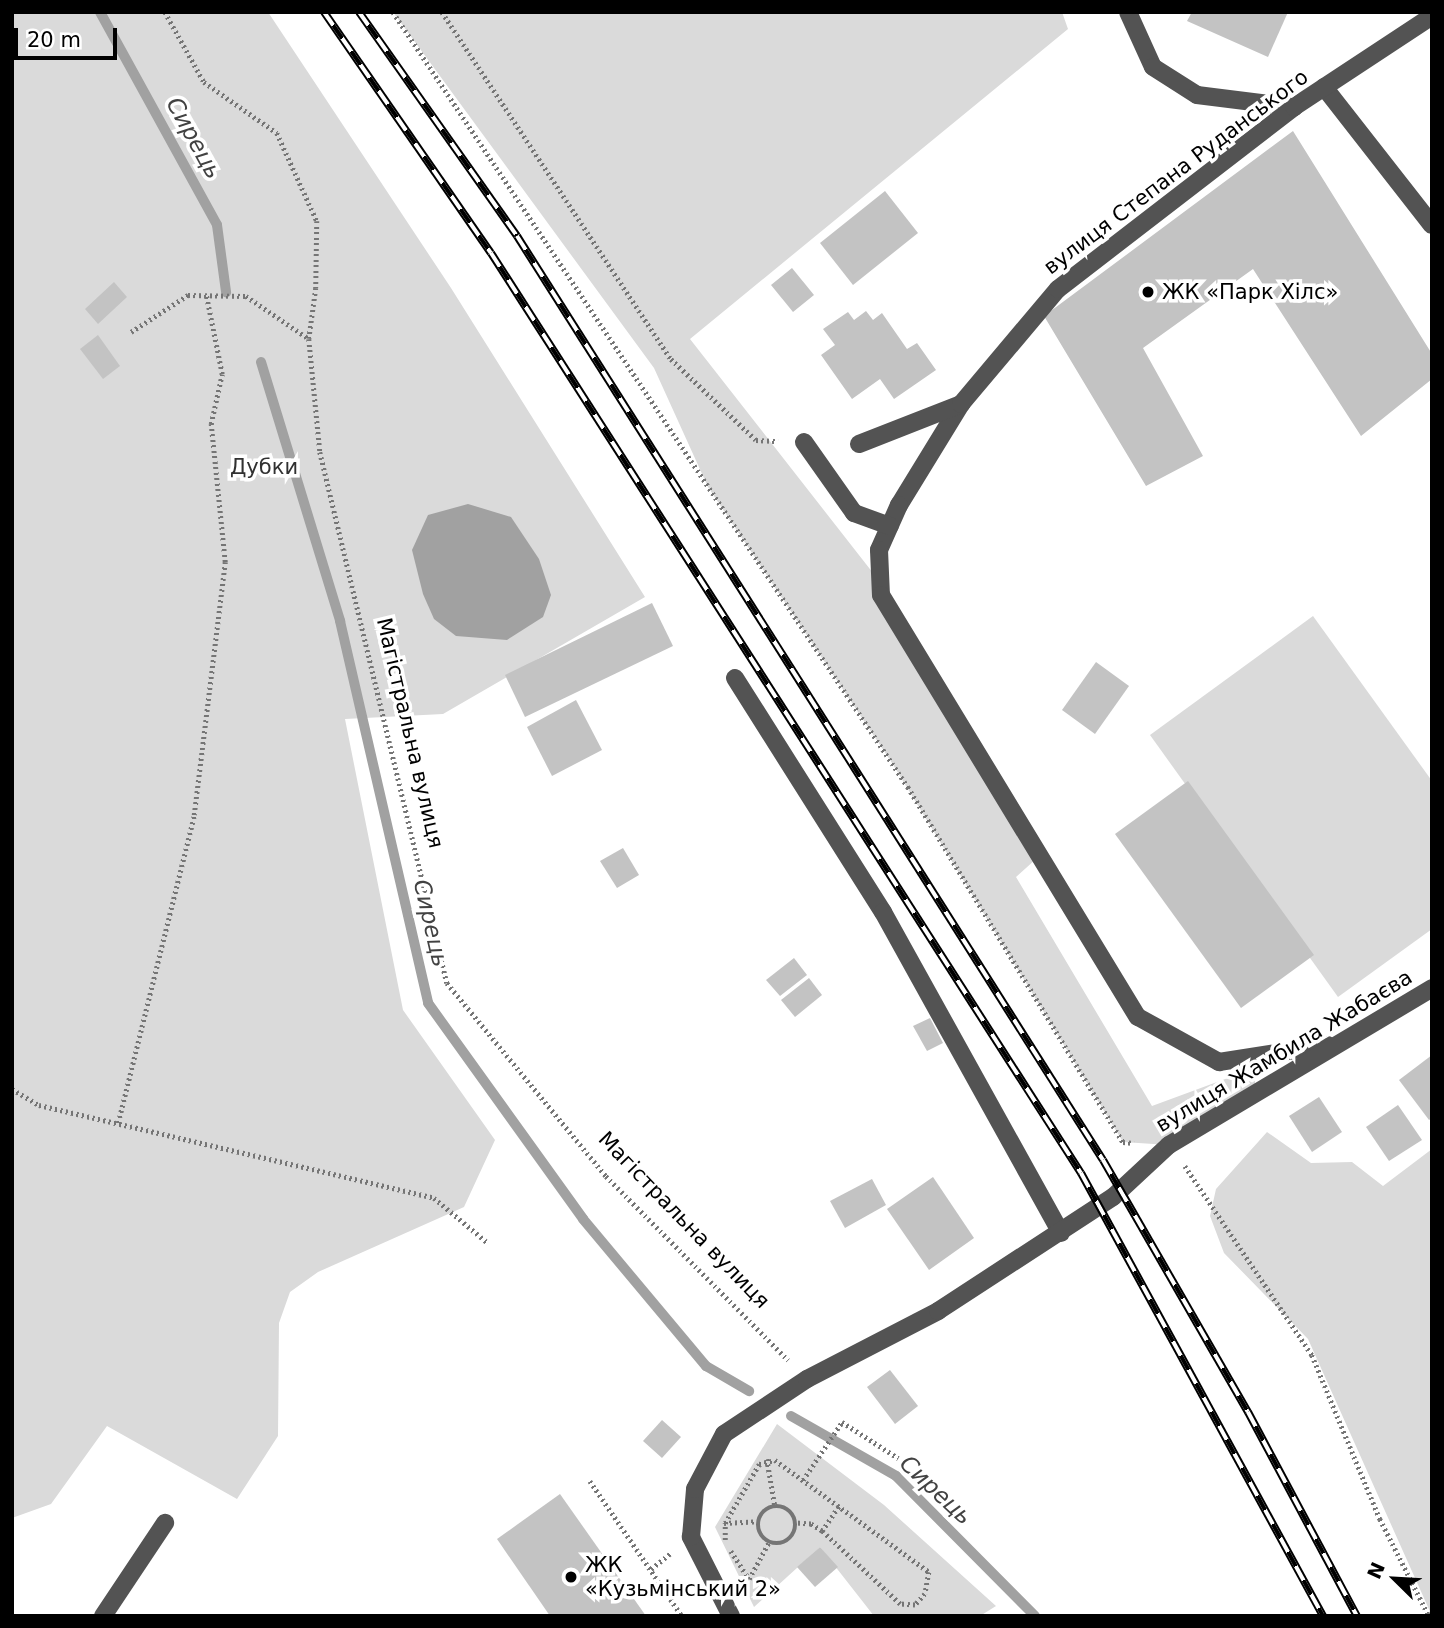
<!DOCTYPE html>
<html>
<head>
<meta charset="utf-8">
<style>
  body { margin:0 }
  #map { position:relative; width:1444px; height:1628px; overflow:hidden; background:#fff; font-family:"DejaVu Sans",sans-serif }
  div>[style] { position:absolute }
  .green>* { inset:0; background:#dadada }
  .water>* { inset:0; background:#a1a1a1 }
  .stream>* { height:10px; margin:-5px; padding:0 5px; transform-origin:5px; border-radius:5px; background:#a1a1a1 }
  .building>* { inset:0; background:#c3c3c3 }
  .path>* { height:4.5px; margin-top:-2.25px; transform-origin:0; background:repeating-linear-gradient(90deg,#757575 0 2px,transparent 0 5.5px) }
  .path>.ring { margin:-2.25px; padding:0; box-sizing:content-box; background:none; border:4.5px solid #757575; border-radius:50% }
  .minor>* { height:18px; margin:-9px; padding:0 9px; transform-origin:9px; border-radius:9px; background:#535353 }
  .rail>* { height:8px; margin-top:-4px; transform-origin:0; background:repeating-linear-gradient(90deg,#fff 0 16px,#000 0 32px); box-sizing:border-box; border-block:2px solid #000 }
  .dots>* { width:19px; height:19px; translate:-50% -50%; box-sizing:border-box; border:4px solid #fff; border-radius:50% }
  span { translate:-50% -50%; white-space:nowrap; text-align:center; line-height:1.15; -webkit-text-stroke:7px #fff; paint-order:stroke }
  .street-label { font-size:21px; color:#000 }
  .poi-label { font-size:21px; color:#000 }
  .left { translate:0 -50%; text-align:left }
  .park-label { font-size:21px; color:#313131 }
  .water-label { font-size:23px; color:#424242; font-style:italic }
  .frame { position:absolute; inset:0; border:14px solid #000; pointer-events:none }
  .north { position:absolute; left:1360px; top:1544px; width:70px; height:70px; -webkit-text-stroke:5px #fff; paint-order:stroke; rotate:294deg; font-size:19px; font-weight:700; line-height:28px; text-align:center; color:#000 }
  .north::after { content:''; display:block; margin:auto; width:24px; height:32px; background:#000; clip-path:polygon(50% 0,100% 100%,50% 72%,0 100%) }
  .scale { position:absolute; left:14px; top:28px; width:103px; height:32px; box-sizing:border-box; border:4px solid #000; border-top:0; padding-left:9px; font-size:21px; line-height:24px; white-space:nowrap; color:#000; -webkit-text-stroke:5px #fff; paint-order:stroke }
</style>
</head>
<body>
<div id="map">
  <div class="green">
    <div style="clip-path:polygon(12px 12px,268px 12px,451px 288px,645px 597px,443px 714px,345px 719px,403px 1010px,495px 1140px,464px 1207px,318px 1272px,290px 1292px,279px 1323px,278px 1436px,237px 1499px,107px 1426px,51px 1504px,12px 1518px)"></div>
    <div style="clip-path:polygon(393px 12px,1062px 12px,1068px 29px,690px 339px,891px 596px,1046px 850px,1016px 877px,1152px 1106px,1255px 1068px,1255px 1090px,1169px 1145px,1123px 1142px,892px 763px,708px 487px,654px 368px)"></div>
    <div style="clip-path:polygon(1313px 616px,1432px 781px,1432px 929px,1338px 997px,1150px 735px)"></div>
    <div style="clip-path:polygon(1267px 1132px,1311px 1163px,1352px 1162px,1383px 1186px,1432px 1149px,1432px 1616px,1308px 1339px,1224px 1253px,1210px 1216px,1216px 1189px)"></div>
    <div style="clip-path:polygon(777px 1424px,884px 1505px,996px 1606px,980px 1616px,874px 1616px,820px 1547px,754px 1607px,715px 1527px)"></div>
  </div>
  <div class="water">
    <div style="clip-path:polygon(468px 504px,511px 517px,539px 559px,551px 595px,543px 617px,507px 640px,456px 636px,434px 619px,423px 594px,412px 550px,428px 515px)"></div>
  </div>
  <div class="stream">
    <div style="left:100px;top:12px;width:243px;rotate:61.2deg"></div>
    <div style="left:217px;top:225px;width:68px;rotate:82.3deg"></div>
    <div style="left:261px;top:362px;width:271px;rotate:73deg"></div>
    <div style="left:340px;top:621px;width:392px;rotate:77deg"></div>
    <div style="left:428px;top:1003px;width:266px;rotate:54.3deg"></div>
    <div style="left:583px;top:1219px;width:192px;rotate:50.1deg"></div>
    <div style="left:706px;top:1366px;width:50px;rotate:30.2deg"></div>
    <div style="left:791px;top:1416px;width:121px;rotate:29.7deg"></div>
    <div style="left:896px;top:1476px;width:197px;rotate:45.2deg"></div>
  </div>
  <div class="building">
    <div style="clip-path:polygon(1192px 12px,1288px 12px,1268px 57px,1187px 21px)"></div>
    <div style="clip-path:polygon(1293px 131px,1432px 354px,1432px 379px,1361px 436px,1253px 269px,1143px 348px,1203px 456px,1146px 486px,1044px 316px)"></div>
    <div style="clip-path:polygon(885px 191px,918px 233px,853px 285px,820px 243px)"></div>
    <div style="clip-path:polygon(792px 268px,814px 295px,793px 312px,771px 285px)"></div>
    <div style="clip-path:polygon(114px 282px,127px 297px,98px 324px,85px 309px)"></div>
    <div style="clip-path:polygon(866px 311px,873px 320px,882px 313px,907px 349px,917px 343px,936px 370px,894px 399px,880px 379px,852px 399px,821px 355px,835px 345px,823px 329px,848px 312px,854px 320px)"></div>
    <div style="clip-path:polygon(98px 335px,120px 366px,103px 379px,80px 349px)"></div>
    <div style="clip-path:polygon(652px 603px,673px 646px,525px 717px,505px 675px)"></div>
    <div style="clip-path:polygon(1096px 662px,1129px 686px,1095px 734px,1062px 710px)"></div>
    <div style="clip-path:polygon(576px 700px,602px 750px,552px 776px,527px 727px)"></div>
    <div style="clip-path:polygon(1188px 781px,1314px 955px,1241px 1008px,1115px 834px)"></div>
    <div style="clip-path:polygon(623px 848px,639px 875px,617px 888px,600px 861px)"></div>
    <div style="clip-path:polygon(794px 958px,807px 975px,780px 996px,766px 980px)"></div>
    <div style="clip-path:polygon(809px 978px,822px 995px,795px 1017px,781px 1000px)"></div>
    <div style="clip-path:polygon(930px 1018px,943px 1043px,927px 1051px,913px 1026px)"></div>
    <div style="clip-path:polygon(1432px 1055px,1432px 1118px,1429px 1120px,1399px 1080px)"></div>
    <div style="clip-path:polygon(1319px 1097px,1342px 1132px,1312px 1152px,1289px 1116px)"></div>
    <div style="clip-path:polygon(1398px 1105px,1422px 1140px,1389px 1161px,1366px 1127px)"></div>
    <div style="clip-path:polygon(933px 1177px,974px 1238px,929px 1270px,887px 1209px)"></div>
    <div style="clip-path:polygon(872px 1179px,886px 1205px,845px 1228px,830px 1201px)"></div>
    <div style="clip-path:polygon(890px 1370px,918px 1406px,895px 1424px,867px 1387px)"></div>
    <div style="clip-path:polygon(662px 1420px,681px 1437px,662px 1458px,643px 1441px)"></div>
    <div style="clip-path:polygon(560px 1494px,646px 1616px,550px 1616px,497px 1539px)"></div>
    <div style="clip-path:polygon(820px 1547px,838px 1567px,815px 1587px,797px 1567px)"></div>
  </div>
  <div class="path">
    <div style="left:165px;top:12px;width:80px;rotate:60.9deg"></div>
    <div style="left:204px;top:82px;width:89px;rotate:34.9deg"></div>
    <div style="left:277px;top:133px;width:97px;rotate:65.6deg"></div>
    <div style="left:317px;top:221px;width:67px;rotate:90.9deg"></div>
    <div style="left:316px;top:288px;width:51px;rotate:97.8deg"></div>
    <div style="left:309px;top:339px;width:114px;rotate:84.4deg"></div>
    <div style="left:320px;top:452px;width:546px;rotate:76.55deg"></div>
    <div style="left:447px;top:983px;width:250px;rotate:50.5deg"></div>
    <div style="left:606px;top:1176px;width:259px;rotate:45.3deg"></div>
    <div style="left:393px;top:12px;width:931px;rotate:56.4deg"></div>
    <div style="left:908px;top:787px;width:415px;rotate:58.8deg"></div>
    <div style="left:1123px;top:1142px;width:11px;rotate:5deg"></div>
    <div style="left:442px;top:12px;width:416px;rotate:56.6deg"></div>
    <div style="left:671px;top:359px;width:117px;rotate:43.6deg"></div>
    <div style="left:756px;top:440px;width:22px;rotate:3deg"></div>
    <div style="left:131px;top:332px;width:68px;rotate:-33deg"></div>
    <div style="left:188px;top:295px;width:58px;rotate:1deg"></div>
    <div style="left:246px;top:296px;width:76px;rotate:34.3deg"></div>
    <div style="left:12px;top:1089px;width:31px;rotate:31deg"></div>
    <div style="left:39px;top:1105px;width:406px;rotate:13.2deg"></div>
    <div style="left:434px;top:1198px;width:70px;rotate:39.8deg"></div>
    <div style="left:118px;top:1123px;width:317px;rotate:-76.1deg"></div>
    <div style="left:194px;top:815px;width:255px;rotate:-83deg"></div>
    <div style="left:225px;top:562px;width:139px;rotate:-95.8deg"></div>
    <div style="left:211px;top:424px;width:51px;rotate:-77.6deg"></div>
    <div style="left:222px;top:374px;width:81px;rotate:-101.4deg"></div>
    <div style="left:1185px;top:1166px;width:228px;rotate:56.1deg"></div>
    <div style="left:1312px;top:1355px;width:178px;rotate:67.5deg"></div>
    <div style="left:1380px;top:1519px;width:109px;rotate:63.2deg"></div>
    <div style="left:767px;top:1459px;width:48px;rotate:80.3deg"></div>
    <div style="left:803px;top:1480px;width:70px;rotate:-56.1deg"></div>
    <div style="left:842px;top:1422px;width:67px;rotate:32.7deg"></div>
    <div style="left:590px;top:1481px;width:163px;rotate:55.7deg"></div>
    <div class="ring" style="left:758px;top:1506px;width:33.5px;height:33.5px"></div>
    <div style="left:724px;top:1523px;width:34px;rotate:-3deg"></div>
    <div style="left:822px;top:1531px;width:30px;rotate:-56deg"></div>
    <div style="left:725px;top:1540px;width:17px;rotate:-90deg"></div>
    <div style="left:725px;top:1523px;width:68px;rotate:-60deg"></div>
    <div style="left:759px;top:1464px;width:16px;rotate:-14deg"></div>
    <div style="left:775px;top:1460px;width:190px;rotate:36deg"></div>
    <div style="left:929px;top:1572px;width:22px;rotate:100deg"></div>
    <div style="left:925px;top:1594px;width:15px;rotate:132deg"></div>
    <div style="left:915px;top:1605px;width:15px;rotate:-176deg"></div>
    <div style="left:900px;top:1604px;width:107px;rotate:-136.9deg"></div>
    <div style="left:822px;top:1531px;width:13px;rotate:-148deg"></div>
    <div style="left:811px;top:1524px;width:15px;rotate:-176deg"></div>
    <div style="left:731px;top:1551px;width:33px;rotate:57deg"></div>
    <div style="left:749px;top:1579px;width:42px;rotate:-61.6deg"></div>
    <div style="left:651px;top:1569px;width:26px;rotate:-39deg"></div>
  </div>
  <div class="minor">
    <div style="left:1128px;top:12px;width:60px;rotate:65.6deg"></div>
    <div style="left:1153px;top:67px;width:52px;rotate:32.5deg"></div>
    <div style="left:1197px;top:95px;width:98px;rotate:7.1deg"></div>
    <div style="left:1324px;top:87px;width:175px;rotate:52deg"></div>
    <div style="left:961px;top:404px;width:119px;rotate:121.5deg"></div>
    <div style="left:899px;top:505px;width:49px;rotate:114deg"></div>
    <div style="left:879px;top:550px;width:45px;rotate:87.5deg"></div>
    <div style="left:881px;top:595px;width:494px;rotate:58.7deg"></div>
    <div style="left:1138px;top:1017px;width:93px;rotate:29.1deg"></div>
    <div style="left:1219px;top:1062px;width:110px;rotate:-8.9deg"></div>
    <div style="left:804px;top:442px;width:87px;rotate:54.8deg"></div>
    <div style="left:854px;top:513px;width:38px;rotate:20deg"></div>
    <div style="left:859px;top:444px;width:110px;rotate:-21.4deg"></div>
    <div style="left:961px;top:404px;width:150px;rotate:-49.9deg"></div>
    <div style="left:1058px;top:289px;width:298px;rotate:-37.6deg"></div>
    <div style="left:1294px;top:107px;width:165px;rotate:-33.4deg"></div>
    <div style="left:735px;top:678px;width:277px;rotate:57.7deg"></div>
    <div style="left:883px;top:912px;width:367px;rotate:61deg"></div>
    <div style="left:103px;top:1616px;width:112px;rotate:-56.3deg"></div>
    <div style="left:731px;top:1616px;width:89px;rotate:-116.9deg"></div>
    <div style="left:691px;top:1537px;width:48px;rotate:-85.2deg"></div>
    <div style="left:695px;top:1489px;width:62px;rotate:-62.2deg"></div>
    <div style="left:724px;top:1434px;width:100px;rotate:-33.5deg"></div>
    <div style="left:807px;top:1379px;width:148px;rotate:-27.4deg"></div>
    <div style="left:938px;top:1311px;width:209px;rotate:-33.1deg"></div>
    <div style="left:1113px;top:1197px;width:76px;rotate:-42.9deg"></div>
    <div style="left:1169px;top:1145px;width:306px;rotate:-30.8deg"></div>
  </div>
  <div class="rail">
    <div style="left:324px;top:12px;width:293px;rotate:55.3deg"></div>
    <div style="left:491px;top:253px;width:1093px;rotate:57.33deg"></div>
    <div style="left:1081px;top:1173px;width:505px;rotate:61.35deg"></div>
    <div style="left:359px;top:12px;width:274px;rotate:54.8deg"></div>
    <div style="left:517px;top:236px;width:1094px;rotate:57.62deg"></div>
    <div style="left:1103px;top:1160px;width:291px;rotate:60.1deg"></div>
    <div style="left:1248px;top:1412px;width:231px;rotate:61.9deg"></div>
  </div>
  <div class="dots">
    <div style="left:1148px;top:292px;background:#000"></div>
    <div style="left:571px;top:1577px;background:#000"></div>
  </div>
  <div class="street-label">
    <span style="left:1176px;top:172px;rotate:-37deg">вулиця Степана Руданського</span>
    <span style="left:410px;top:733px;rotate:77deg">Магістральна вулиця</span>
    <span style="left:1284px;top:1051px;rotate:-31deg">вулиця Жамбила Жабаєва</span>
    <span style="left:684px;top:1220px;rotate:46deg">Магістральна вулиця</span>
  </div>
  <div class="poi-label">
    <span class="left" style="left:1162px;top:292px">ЖК «Парк Хілс»</span>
    <span class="left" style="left:585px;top:1577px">ЖК<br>«Кузьмінський 2»</span>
  </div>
  <div class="park-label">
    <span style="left:264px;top:467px">Дубки</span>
  </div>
  <div class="water-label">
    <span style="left:194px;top:138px;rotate:61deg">Сирець</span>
    <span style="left:431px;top:923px;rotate:77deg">Сирець</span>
    <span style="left:936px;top:1490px;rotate:43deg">Сирець</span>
  </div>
  <div class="frame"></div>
  <div class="north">N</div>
  <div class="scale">20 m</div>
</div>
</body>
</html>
